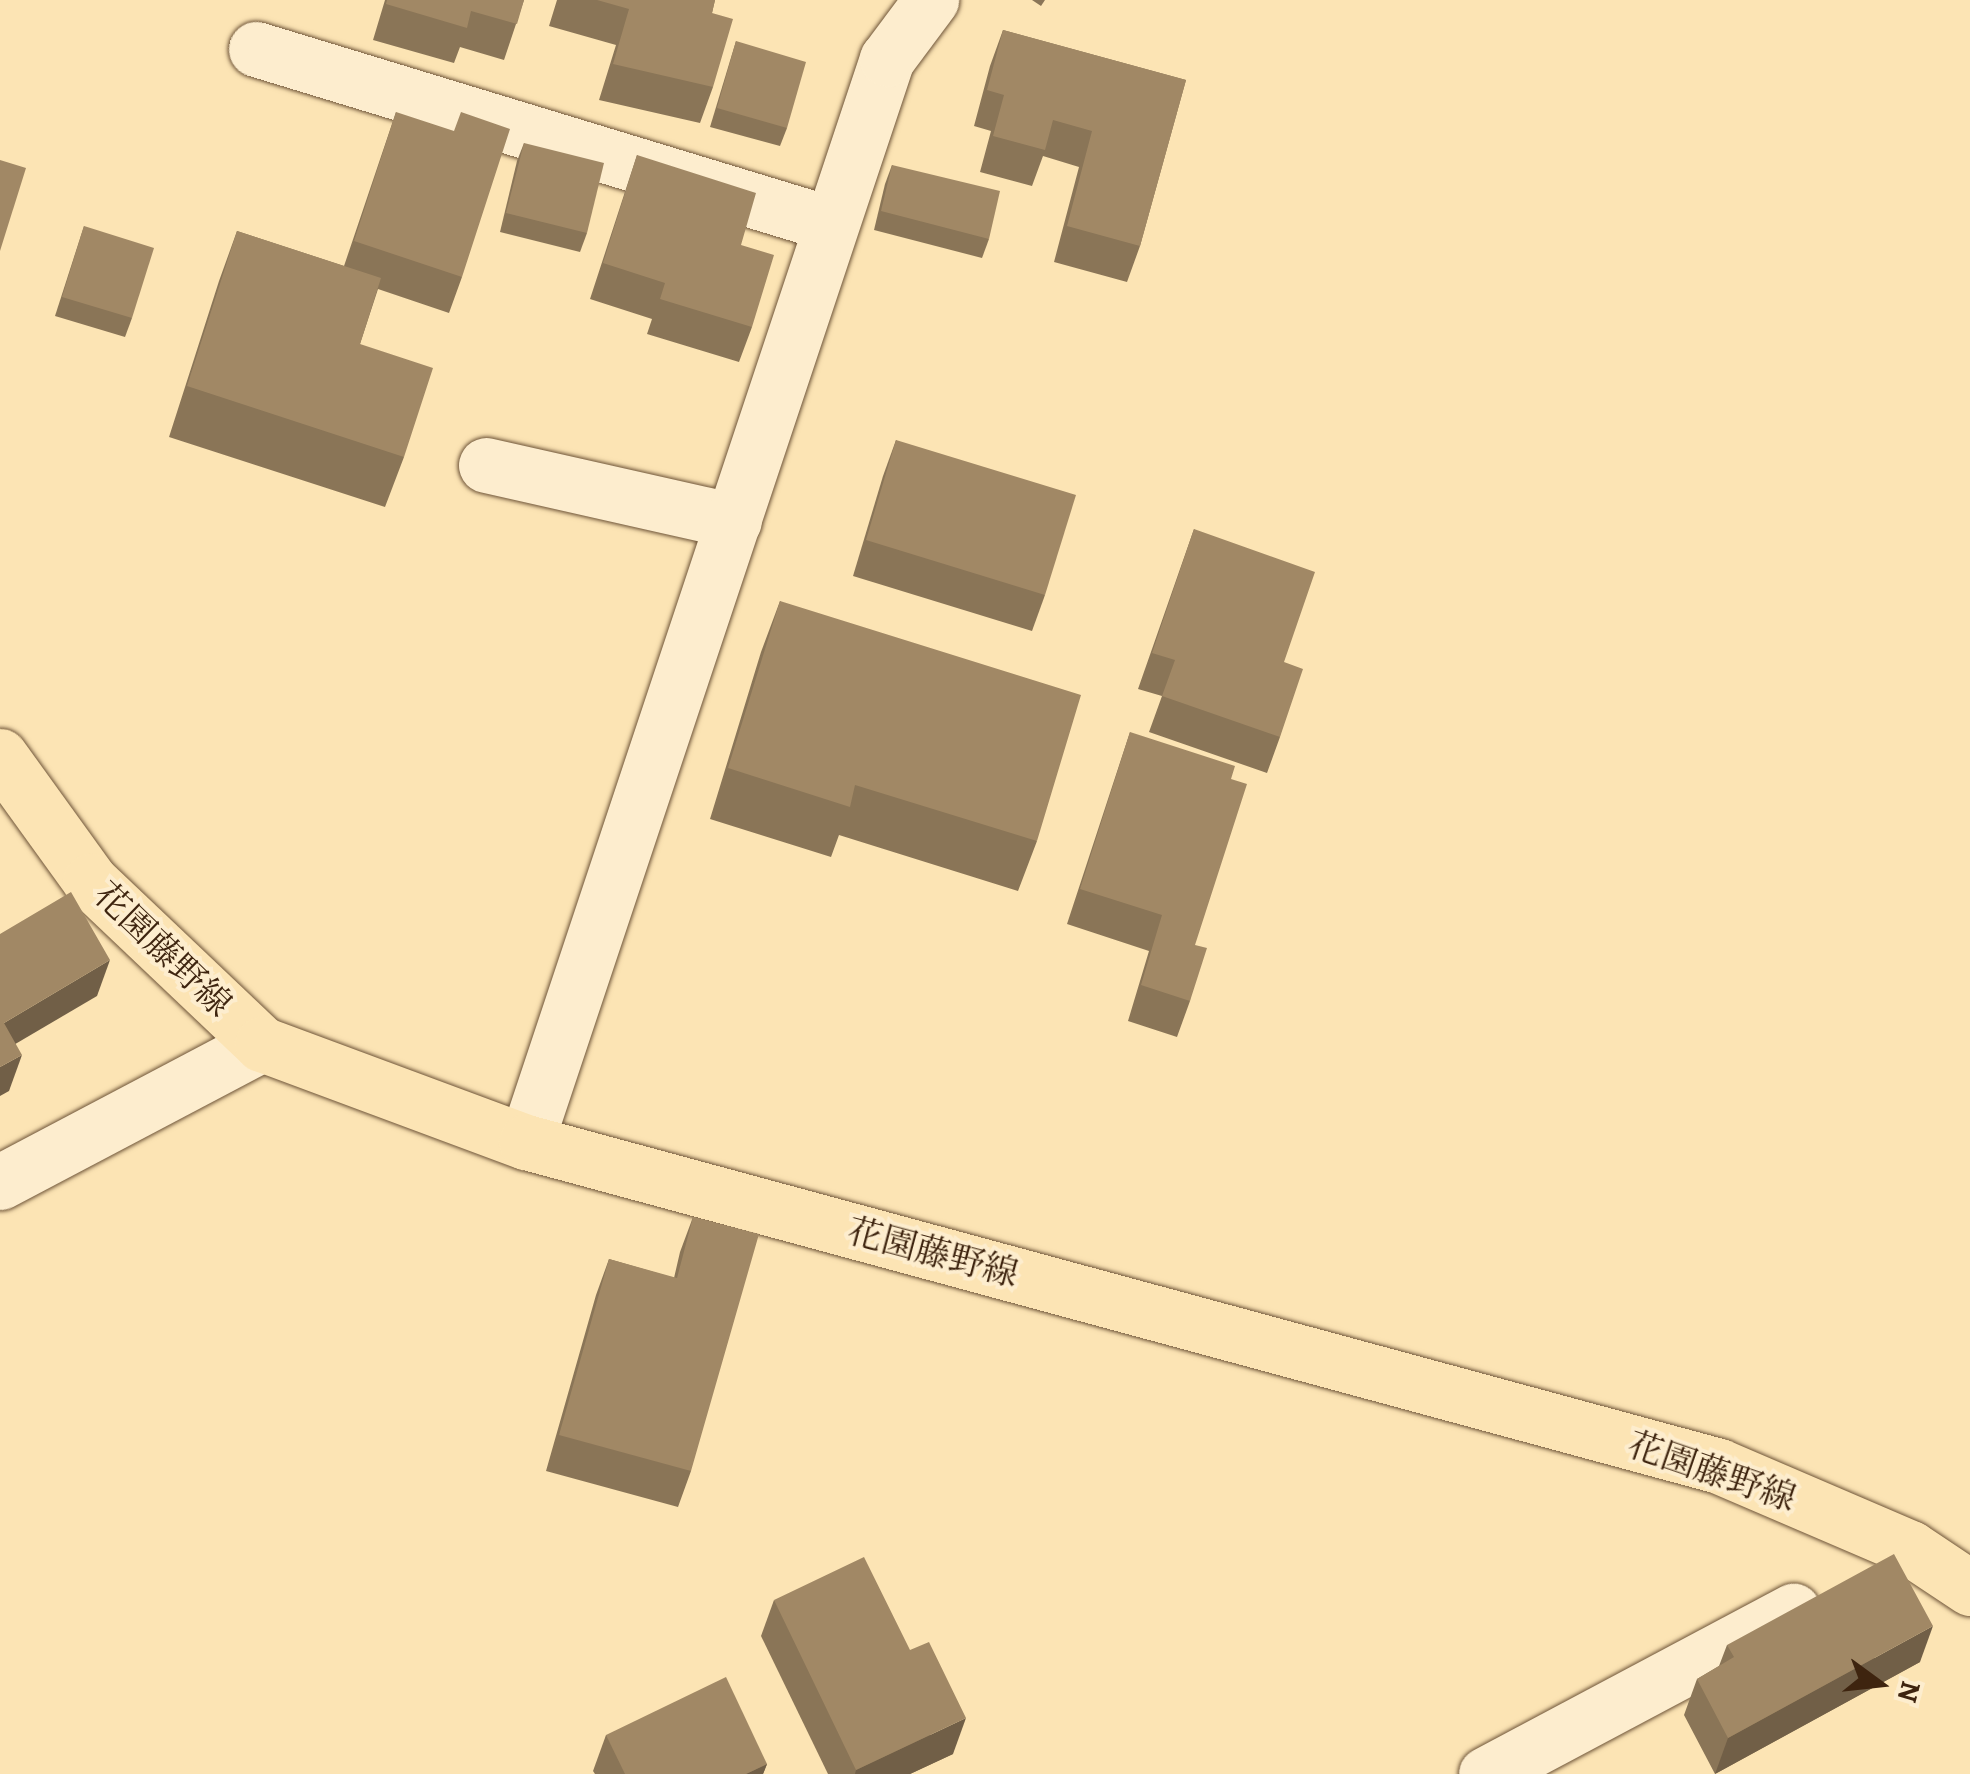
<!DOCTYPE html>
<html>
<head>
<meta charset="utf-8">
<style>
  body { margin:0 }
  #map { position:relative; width:1970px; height:1774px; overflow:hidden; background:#fce4b4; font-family:Alegreya,"Noto Serif JP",serif }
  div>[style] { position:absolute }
  .roads { filter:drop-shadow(0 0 2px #6e5438) drop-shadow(0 0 2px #6e5438) }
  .minor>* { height:55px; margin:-27.5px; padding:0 27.5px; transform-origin:27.5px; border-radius:27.5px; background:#fdedce }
  .major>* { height:55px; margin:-27.5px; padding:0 27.5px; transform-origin:27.5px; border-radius:27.5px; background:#fce4b4 }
  .wall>* { inset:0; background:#8a7557 }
  .shaded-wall>* { inset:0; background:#715f47 }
  .building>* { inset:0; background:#a18865 }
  span { translate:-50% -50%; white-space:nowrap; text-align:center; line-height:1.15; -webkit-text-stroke:8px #fdedce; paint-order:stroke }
  .street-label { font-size:35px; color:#3e240f }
  .north { position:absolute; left:1830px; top:1634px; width:100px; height:100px; -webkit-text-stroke:8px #fdedce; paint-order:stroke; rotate:105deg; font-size:28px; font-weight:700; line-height:40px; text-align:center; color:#3e240f }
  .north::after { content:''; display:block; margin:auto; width:35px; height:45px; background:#3e240f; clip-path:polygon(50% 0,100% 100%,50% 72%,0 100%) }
</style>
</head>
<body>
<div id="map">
  <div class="roads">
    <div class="minor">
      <div style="left:256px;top:49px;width:601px;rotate:16.93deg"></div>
      <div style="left:486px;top:465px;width:254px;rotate:12.7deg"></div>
      <div style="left:526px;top:1142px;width:1142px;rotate:-71.57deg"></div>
      <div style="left:887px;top:59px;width:74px;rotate:-53.3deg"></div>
      <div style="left:0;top:1182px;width:296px;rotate:-27.8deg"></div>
      <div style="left:1486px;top:1774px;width:348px;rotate:-28deg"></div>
    </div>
    <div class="major">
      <div style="left:0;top:756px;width:154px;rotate:54.2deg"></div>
      <div style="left:90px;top:881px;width:237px;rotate:43.5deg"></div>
      <div style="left:262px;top:1044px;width:282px;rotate:20.4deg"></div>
      <div style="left:526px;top:1142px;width:1236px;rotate:15.19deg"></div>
      <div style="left:1719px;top:1466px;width:208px;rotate:23.2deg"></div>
      <div style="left:1910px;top:1548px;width:72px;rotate:33.7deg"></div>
    </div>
  </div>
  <div class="wall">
    <div style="clip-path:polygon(385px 0,524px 0,504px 60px,460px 47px,454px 63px,373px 40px)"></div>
    <div style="clip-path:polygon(557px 0,715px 0,712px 13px,713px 87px,700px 123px,599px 100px,616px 45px,549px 26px)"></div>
    <div style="clip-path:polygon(1032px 0,1045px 0,1041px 6px)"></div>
    <div style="clip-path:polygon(1003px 30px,1186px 80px,1140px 246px,1127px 282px,1054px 262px,1079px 167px,1043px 156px,1032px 186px,980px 172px,991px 131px,974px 126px,990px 66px)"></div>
    <div style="clip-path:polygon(736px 41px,787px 128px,780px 146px,710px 127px)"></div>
    <div style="clip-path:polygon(396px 112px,462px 277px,449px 313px,378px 289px,360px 344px,404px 457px,385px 507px,169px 437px,219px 281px,237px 231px,344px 266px)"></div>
    <div style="clip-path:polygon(524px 143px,587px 233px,580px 252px,500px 232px,517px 161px)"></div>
    <div style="clip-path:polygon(637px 155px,741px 245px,752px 327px,739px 362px,647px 334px,652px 319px,590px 299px)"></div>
    <div style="clip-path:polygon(892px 165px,989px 239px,982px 258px,874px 230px,885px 184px)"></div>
    <div style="clip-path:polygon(84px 226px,132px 318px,125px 337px,55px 316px)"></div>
    <div style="clip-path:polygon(896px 440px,1045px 595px,1032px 631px,853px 576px,883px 476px)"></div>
    <div style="clip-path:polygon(1194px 529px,1284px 662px,1280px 737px,1267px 773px,1149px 732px,1162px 696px,1138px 689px)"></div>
    <div style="clip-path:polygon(780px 601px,1037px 841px,1018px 891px,839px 835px,831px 857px,710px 819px,761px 652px)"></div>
    <div style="clip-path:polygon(1130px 732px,1195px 945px,1190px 1001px,1177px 1037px,1128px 1021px,1149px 951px,1067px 924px)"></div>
    <div style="clip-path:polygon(693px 1217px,691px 1471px,678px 1507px,546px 1471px,596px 1295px,609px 1259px,674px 1278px,680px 1252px)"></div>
    <div style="clip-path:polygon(774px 1600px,953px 1754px,910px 1774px,828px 1774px,761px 1636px)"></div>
    <div style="clip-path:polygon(1727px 1645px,1920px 1662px,1715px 1774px,1684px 1715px,1697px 1679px,1719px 1666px)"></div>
    <div style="clip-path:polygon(606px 1735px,767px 1764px,763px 1774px,595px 1774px,593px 1771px)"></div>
  </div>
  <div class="shaded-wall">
    <div style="clip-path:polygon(110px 960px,97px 996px,0 1053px,4px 1023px)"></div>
    <div style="clip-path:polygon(22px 1055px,9px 1091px,0 1096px,0 1067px)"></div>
    <div style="clip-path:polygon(1933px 1626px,1920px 1662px,1715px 1774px,1728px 1738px)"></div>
    <div style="clip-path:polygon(966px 1718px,953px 1754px,910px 1774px,855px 1774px,856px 1770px)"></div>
    <div style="clip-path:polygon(767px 1764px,763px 1774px,746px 1774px)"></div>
  </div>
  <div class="building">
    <div style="clip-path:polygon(387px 0,524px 0,517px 24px,471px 11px,467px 28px,386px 4px)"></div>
    <div style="clip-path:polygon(597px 0,715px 0,712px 13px,733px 19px,713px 87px,613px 64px,629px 9px)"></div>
    <div style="clip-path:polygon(1003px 30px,1186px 80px,1140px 246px,1067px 226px,1092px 131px,1053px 120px,1045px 150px,993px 136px,1004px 95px,987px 90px)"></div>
    <div style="clip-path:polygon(736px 41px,806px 62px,787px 128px,717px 108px)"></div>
    <div style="clip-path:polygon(396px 112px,454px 131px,461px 112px,510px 129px,462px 277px,354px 241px)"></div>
    <div style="clip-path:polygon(524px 143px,604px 163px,587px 233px,506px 213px)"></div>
    <div style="clip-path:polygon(637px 155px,756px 193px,741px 245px,774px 255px,752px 327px,660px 299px,665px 283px,603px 263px)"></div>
    <div style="clip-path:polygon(0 160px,26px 168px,0 251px)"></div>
    <div style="clip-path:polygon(892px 165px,1000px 191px,989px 239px,881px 211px)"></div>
    <div style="clip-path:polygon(84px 226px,154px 248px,132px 318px,62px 297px)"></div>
    <div style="clip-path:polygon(237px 231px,381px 278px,360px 344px,433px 368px,404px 457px,187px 386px)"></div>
    <div style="clip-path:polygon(896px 440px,1076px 495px,1045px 595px,866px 540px)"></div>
    <div style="clip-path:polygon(1194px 529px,1315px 572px,1284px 662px,1303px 669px,1280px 737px,1162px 696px,1175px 660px,1152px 653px)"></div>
    <div style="clip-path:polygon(780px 601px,1081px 695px,1037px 841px,855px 785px,850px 807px,728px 768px)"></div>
    <div style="clip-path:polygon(1130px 732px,1235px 766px,1231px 779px,1247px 784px,1195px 945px,1207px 948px,1190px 1001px,1141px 985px,1162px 915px,1080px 889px)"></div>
    <div style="clip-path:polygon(71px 892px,110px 960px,4px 1023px,22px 1055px,0 1067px,0 934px)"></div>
    <div style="clip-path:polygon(693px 1217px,759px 1234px,691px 1471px,559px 1435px,609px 1259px,677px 1278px)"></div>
    <div style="clip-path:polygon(1894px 1554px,1933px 1626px,1728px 1738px,1697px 1679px,1734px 1657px,1727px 1645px)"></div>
    <div style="clip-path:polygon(864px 1557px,910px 1650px,929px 1642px,966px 1718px,856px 1770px,774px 1600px)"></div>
    <div style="clip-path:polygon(726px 1677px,767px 1764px,746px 1774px,625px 1774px,606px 1735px)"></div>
  </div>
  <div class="street-label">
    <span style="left:163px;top:949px;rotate:44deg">花園藤野線</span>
    <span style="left:933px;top:1252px;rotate:15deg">花園藤野線</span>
    <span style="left:1712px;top:1471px;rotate:19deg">花園藤野線</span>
  </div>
  <div class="north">N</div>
</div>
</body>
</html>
